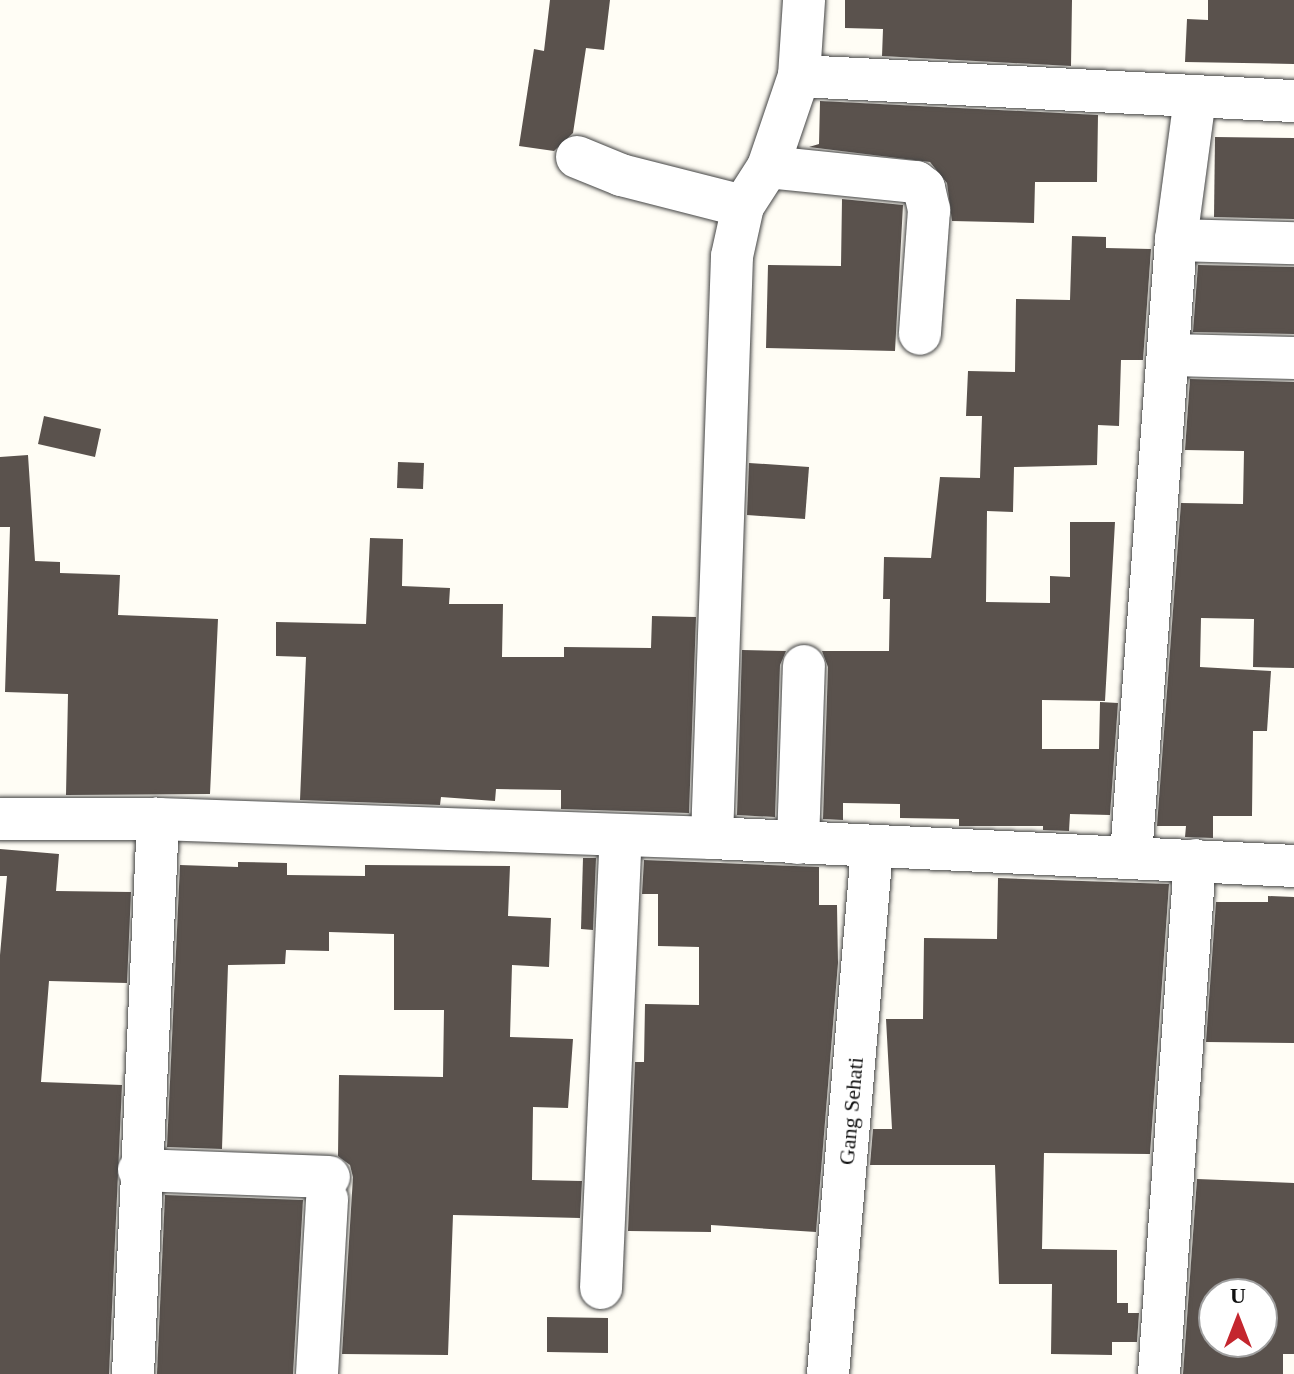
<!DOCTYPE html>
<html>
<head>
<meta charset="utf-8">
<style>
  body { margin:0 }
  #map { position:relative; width:1294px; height:1374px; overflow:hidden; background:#fffdf5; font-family:Georgia,serif }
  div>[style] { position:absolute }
  .building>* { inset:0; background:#5a524d }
  .roads { filter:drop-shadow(0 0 2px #444) drop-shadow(0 0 2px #444) }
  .minor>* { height:42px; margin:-21px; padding:0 21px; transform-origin:21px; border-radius:21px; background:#fff }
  span { translate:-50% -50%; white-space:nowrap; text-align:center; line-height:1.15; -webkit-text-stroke:8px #fff; paint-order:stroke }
  .street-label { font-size:22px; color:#111 }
  .north { position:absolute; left:1198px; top:1278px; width:80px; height:80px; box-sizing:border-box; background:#fff; border:2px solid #a0a0a0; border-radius:50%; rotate:0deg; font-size:22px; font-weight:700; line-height:32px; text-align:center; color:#111 }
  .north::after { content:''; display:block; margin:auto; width:28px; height:36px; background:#c4262e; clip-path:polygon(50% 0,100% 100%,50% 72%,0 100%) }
</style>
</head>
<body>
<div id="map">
  <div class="building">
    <div style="clip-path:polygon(550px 0,610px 0,604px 50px,586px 48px,573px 133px,554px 151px,519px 146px,534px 49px,544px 51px)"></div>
    <div style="clip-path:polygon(845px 0,1072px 0,1071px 66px,882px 56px,883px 29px,845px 28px)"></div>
    <div style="clip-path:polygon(1208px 0,1294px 0,1294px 64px,1185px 62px,1187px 19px,1208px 20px)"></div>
    <div style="clip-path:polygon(820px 101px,1098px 115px,1097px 182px,1035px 182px,1034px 223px,952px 221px,947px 183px,930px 162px,809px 147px,819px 144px)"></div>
    <div style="clip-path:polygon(1215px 137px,1294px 138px,1294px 219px,1214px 217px)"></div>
    <div style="clip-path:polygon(842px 199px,903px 205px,895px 351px,766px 348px,768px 265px,841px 266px)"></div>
    <div style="clip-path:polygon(1072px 236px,1106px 237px,1106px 248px,1151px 249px,1143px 360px,1121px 360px,1119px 426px,1098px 425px,1097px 465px,1014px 467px,1013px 512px,987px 511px,986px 602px,1050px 603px,1050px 576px,1070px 577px,1070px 522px,1115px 522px,1105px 701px,1042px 700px,1042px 749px,1099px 749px,1100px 702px,1118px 703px,1110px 815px,1070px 814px,1069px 831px,1043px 830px,1043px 826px,959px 826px,959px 819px,900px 818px,900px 804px,843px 803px,843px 820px,823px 819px,828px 667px,822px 651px,889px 651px,890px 599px,883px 599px,884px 557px,931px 558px,940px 477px,980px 478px,982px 416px,966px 416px,968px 371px,1015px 372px,1016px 299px,1070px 300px)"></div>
    <div style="clip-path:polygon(1198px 265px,1294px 267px,1294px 334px,1193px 332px)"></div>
    <div style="clip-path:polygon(1190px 379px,1294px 382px,1294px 668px,1253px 667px,1254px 619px,1201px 618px,1200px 667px,1271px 671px,1267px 731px,1253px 731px,1252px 816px,1213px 816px,1213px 838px,1185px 837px,1186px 826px,1157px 826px,1181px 503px,1243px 504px,1244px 451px,1185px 450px)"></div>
    <div style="clip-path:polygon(44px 416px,101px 429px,95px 457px,38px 444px)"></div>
    <div style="clip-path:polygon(28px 455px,35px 561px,60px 562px,60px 573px,120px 575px,118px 615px,218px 619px,210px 794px,66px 795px,68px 694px,5px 692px,10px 527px,0 527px,0 457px)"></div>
    <div style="clip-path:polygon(398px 462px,424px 463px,423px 489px,397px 488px)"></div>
    <div style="clip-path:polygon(749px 463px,809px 467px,805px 519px,747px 515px)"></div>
    <div style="clip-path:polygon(370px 538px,403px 539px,402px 586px,450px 588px,449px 604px,503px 604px,502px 657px,564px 657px,564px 647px,651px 648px,652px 616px,696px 617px,689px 813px,561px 809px,561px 790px,496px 789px,495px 801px,441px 797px,440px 805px,300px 800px,306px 657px,276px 656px,276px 622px,366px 624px)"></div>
    <div style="clip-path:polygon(742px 650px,786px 651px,780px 665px,775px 817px,737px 815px)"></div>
    <div style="clip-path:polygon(0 849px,59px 854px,56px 891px,131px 892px,127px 983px,49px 981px,41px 1082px,122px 1085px,109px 1374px,0 1374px,0 955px,7px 876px,0 876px)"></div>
    <div style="clip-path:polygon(583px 858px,596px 858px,593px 930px,581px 929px)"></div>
    <div style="clip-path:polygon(644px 860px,819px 867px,819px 905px,837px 905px,838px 963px,816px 1232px,711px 1225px,711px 1232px,628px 1231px,635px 1062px,644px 1062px,645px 1004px,699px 1005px,699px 947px,658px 946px,658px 894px,642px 894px)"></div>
    <div style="clip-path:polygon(238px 862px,287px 863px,287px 875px,365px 876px,365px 865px,510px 866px,508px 916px,551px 918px,549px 967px,512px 965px,510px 1037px,573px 1039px,568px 1108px,533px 1107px,532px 1180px,582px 1181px,580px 1218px,453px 1215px,448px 1355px,342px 1354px,353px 1177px,350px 1165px,338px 1156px,339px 1075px,443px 1077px,444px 1010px,394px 1010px,394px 934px,329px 932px,329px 951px,286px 950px,285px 964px,228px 965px,222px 1149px,167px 1147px,180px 865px,238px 867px)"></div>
    <div style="clip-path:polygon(998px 878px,1169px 884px,1150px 1154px,1044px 1153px,1042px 1249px,1117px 1250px,1117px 1303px,1128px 1303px,1128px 1313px,1139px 1313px,1137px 1342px,1112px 1342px,1112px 1355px,1051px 1354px,1052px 1284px,999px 1284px,995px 1165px,870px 1165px,873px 1129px,892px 1129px,886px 1019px,923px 1019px,924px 938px,997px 939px)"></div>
    <div style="clip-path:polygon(1268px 896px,1294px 897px,1294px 1043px,1206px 1042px,1216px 902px,1268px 902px)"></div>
    <div style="clip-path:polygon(evenodd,1197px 1179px,1294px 1183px,1294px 1354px,1283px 1354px,1283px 1374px,1183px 1374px,1197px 1179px,1214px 1294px,1262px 1294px,1262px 1342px,1214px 1342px,1214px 1294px)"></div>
    <div style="clip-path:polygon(165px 1195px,303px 1200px,293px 1374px,157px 1374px)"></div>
    <div style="clip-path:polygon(547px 1317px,608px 1318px,608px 1353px,547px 1352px)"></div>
  </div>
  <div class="roads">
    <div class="minor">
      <div style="left:799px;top:76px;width:496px;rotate:2.9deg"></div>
      <div style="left:577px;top:157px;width:48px;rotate:22.2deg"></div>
      <div style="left:621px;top:175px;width:126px;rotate:14.3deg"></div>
      <div style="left:768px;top:167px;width:149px;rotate:5.8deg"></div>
      <div style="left:916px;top:182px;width:10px;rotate:37deg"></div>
      <div style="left:924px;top:188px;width:23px;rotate:77deg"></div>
      <div style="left:929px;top:210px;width:124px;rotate:94.2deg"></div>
      <div style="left:1176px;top:240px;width:118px;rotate:1.5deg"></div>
      <div style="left:1171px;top:355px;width:123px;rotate:1.4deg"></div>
      <div style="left:0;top:819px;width:158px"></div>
      <div style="left:158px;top:819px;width:554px;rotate:1.96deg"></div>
      <div style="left:712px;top:838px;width:583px;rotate:2.75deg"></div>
      <div style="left:712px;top:838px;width:582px;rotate:-88.03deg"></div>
      <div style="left:732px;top:256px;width:51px;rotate:-77.6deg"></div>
      <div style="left:743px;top:206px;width:46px;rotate:-57.3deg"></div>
      <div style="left:768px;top:167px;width:96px;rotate:-71.2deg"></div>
      <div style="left:799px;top:76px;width:76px;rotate:-86.2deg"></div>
      <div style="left:798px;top:843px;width:177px;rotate:-88.1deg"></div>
      <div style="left:1131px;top:856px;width:618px;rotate:-85.82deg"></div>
      <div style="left:1176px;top:240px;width:144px;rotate:-82.4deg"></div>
      <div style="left:139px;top:1170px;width:190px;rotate:2.1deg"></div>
      <div style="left:601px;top:1288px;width:453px;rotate:-87.5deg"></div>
      <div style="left:133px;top:1374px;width:556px;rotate:-87.42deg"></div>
      <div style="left:317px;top:1374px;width:175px;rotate:-86.7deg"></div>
      <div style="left:828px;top:1374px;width:527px;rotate:-85.21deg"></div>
      <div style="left:1159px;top:1374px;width:515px;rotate:-85.99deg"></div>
    </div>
  </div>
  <div class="street-label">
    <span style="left:851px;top:1111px;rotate:-85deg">Gang Sehati</span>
  </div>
  <div class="north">U</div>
</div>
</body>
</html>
